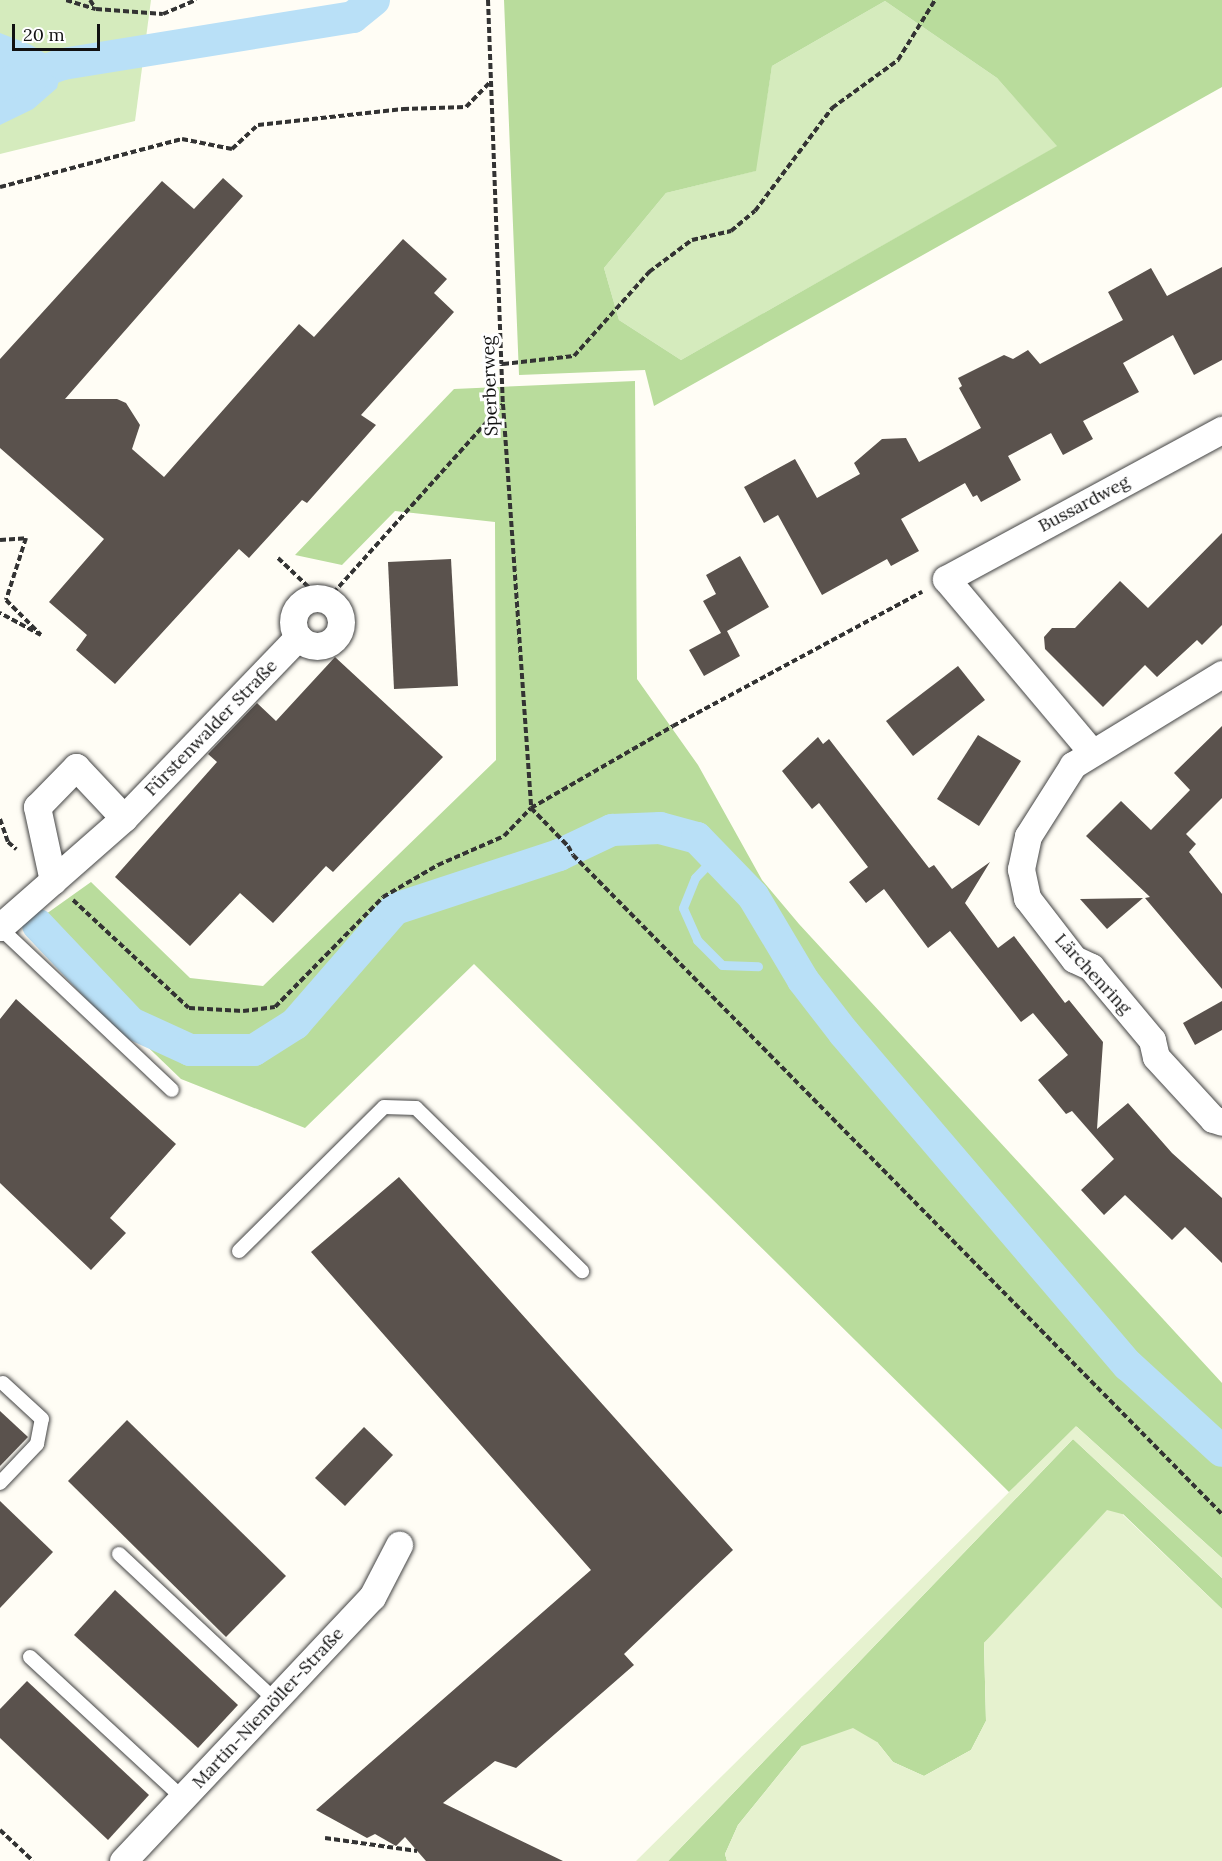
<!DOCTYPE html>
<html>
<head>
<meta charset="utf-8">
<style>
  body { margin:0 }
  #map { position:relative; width:1222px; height:1861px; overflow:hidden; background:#fffdf5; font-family:Lora,serif }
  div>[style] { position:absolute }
  .green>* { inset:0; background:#d5ebbd }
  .forest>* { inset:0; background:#b9dc9c }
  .pitch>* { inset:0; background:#e6f2cf }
  .water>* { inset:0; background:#b9e0f7 }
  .stream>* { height:9px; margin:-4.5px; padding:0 4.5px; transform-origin:4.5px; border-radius:4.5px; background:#b9e0f7 }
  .canal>* { height:32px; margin:-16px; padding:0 16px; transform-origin:16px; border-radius:16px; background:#b9e0f7 }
  .building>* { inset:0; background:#5a524d }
  .path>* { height:4px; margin-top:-2px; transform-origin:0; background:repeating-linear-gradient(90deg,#333 0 6px,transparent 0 9px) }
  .roads { filter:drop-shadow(0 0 2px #444) drop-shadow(0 0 2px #444) }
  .lane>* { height:14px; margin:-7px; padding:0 7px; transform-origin:7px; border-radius:7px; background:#fff }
  .street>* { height:27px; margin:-13.5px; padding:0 13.5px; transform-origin:13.5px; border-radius:13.5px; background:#fff }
  .street>.ring { margin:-13.5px; padding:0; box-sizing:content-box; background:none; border:27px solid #fff; border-radius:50% }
  span { translate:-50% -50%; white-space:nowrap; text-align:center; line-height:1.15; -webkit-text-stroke:6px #fff; paint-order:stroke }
  .street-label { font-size:18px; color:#111 }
  .scale { position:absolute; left:12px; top:24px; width:88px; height:27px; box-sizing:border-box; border:3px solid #111; border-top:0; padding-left:8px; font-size:18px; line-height:21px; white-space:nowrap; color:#111; -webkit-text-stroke:4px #fff; paint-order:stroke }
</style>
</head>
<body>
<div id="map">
  <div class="green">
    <div style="clip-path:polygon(0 0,151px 0,135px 121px,0 154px)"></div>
    <div style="clip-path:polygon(885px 1px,997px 78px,1058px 146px,681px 360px,619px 320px,604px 268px,666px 193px,755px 171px,772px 66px)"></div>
  </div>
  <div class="forest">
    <div style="clip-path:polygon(evenodd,504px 0,1222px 0,1222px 87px,654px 406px,645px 370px,519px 375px,504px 0,885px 1px,997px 78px,1057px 146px,681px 360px,619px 320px,604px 268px,666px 193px,756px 171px,772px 66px,885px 1px)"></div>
    <div style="clip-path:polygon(635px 381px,637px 679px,698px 765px,762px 880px,799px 924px,1222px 1383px,1222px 1558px,1077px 1427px,1009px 1492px,474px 964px,305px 1128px,181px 1079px,25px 929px,91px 882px,190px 978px,263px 986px,496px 760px,495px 522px,395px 511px,342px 565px,295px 555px,454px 389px)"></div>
    <div style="clip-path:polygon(1073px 1439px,1222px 1578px,1222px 1609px,1123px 1514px,984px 1643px,986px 1721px,971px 1750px,924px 1776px,893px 1762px,877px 1742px,802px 1746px,738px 1825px,725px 1854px,727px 1861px,668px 1861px)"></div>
  </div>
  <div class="pitch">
    <div style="clip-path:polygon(1076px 1426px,1222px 1558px,1222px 1578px,1073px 1439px,668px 1861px,636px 1861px)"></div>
    <div style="clip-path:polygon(1107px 1510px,1122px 1514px,1222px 1609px,1222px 1861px,727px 1861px,725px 1854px,738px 1825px,802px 1746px,853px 1728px,877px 1742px,893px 1762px,924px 1776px,971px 1750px,986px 1721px,984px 1643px)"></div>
  </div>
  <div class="water">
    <div style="clip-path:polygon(0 33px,31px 45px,63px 64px,57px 88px,33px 109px,0 125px)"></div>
  </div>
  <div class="stream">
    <div style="left:716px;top:856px;width:30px;rotate:134deg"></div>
    <div style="left:695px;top:878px;width:32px;rotate:112deg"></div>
    <div style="left:683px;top:908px;width:35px;rotate:66deg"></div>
    <div style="left:697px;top:940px;width:35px;rotate:45deg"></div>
    <div style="left:722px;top:965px;width:36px;rotate:2deg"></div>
  </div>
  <div class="canal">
    <div style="left:0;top:86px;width:67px;rotate:-19.2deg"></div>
    <div style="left:63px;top:64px;width:294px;rotate:-9.2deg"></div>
    <div style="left:353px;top:17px;width:27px;rotate:-39deg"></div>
    <div style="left:38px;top:925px;width:135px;rotate:46.5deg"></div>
    <div style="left:131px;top:1023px;width:65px;rotate:24.6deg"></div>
    <div style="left:190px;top:1050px;width:64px"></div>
    <div style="left:254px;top:1050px;width:49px;rotate:-32.4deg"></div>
    <div style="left:295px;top:1024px;width:152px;rotate:-49deg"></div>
    <div style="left:395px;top:909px;width:173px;rotate:-18.2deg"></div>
    <div style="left:559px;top:855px;width:59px;rotate:-25.3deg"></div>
    <div style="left:612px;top:830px;width:48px;rotate:-2.4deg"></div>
    <div style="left:660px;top:828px;width:38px;rotate:15deg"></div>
    <div style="left:697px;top:838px;width:81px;rotate:46deg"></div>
    <div style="left:753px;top:896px;width:98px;rotate:59.2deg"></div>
    <div style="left:803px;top:980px;width:67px;rotate:52.3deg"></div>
    <div style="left:844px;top:1033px;width:437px;rotate:49.5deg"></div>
    <div style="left:1128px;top:1365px;width:127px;rotate:42.5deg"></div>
  </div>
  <div class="building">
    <div style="clip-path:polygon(223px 178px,243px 196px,65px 399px,117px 399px,126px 403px,140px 425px,132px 449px,164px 477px,299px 324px,314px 337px,403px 239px,447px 279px,434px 293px,454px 312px,361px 415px,376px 425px,307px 503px,302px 500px,249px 558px,239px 549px,115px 684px,76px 650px,87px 635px,49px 602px,104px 539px,0 448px,0 359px,162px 181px,194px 209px)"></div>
    <div style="clip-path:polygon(1222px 267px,1222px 360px,1194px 375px,1173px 335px,1123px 363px,1139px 392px,1083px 421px,1093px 439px,1063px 455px,1051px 433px,1008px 456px,1021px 480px,981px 502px,977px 495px,973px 497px,965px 483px,901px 519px,919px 551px,891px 566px,887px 559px,822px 595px,778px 515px,764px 523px,744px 487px,795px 459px,817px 498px,860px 474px,854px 463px,882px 439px,906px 438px,919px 462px,981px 428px,959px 388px,962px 386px,958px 378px,1004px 355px,1013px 359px,1028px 350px,1040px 364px,1123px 320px,1108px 292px,1151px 268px,1167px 296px)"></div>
    <div style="clip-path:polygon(1222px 533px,1222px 625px,1202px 645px,1197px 640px,1157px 677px,1145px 665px,1103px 707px,1045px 649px,1044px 637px,1052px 628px,1075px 628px,1120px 581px,1148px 608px)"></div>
    <div style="clip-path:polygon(740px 556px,769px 607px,727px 631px,740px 656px,704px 676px,689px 650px,721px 633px,703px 601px,716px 594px,706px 575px)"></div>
    <div style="clip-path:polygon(451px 559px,458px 686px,394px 689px,388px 562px)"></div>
    <div style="clip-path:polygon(335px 657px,443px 757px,333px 872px,326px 866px,273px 923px,240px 893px,190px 946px,115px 877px,217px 762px,208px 754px,257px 703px,276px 721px)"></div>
    <div style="clip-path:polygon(958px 666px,985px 700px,913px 756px,886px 721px)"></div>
    <div style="clip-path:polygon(1222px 726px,1222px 798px,1186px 834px,1196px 844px,1189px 852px,1222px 894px,1222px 989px,1145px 898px,1150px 897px,1086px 836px,1121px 801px,1151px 830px,1190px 790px,1174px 773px)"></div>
    <div style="clip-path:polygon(978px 735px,1021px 761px,979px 826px,937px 799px)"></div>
    <div style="clip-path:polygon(818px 737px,823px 744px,829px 739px,929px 868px,934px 865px,952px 889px,990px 862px,965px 903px,998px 948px,1014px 936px,1065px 1003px,1069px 1000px,1103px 1042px,1097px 1129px,1128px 1103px,1172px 1153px,1222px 1198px,1222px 1263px,1185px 1227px,1172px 1240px,1125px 1195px,1104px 1215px,1081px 1190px,1114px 1159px,1072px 1111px,1066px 1114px,1038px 1080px,1068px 1055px,1033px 1013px,1021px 1022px,950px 931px,928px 948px,884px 889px,866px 903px,849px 882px,868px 867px,819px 803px,812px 809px,782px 771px)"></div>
    <div style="clip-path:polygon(1143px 898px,1107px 929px,1080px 899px)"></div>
    <div style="clip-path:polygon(16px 999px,176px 1144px,110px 1218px,126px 1233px,91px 1270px,0 1183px,0 1019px)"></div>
    <div style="clip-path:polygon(1222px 1001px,1222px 1030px,1195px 1045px,1183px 1023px)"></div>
    <div style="clip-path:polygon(399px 1177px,733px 1550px,624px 1654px,634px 1665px,516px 1768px,495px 1761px,443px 1803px,563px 1861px,426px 1861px,405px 1837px,396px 1846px,375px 1834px,367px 1838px,316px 1810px,591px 1570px,311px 1252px)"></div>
    <div style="clip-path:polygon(0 1411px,28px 1437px,0 1466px)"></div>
    <div style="clip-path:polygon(127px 1420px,286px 1576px,226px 1637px,68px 1481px)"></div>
    <div style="clip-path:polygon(364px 1427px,393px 1455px,345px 1506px,315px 1478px)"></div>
    <div style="clip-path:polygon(0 1501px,53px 1552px,0 1608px)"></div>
    <div style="clip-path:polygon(115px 1590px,238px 1705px,198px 1748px,74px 1635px)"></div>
    <div style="clip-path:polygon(27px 1681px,149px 1795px,108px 1840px,0 1738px,0 1709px)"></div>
  </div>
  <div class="path">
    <div style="left:66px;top:0;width:31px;rotate:17deg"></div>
    <div style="left:96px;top:9px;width:67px;rotate:4.3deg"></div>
    <div style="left:163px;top:14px;width:36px;rotate:-23deg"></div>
    <div style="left:90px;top:0;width:9px;rotate:58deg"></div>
    <div style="left:488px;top:0;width:404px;rotate:87.9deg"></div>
    <div style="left:503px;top:404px;width:405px;rotate:86deg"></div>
    <div style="left:531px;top:808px;width:164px;rotate:-30deg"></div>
    <div style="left:673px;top:726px;width:283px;rotate:-28.3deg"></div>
    <div style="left:0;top:187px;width:188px;rotate:-14.8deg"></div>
    <div style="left:182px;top:139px;width:51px;rotate:11.3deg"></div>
    <div style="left:232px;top:149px;width:35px;rotate:-43deg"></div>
    <div style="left:258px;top:125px;width:146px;rotate:-6.3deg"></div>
    <div style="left:403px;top:109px;width:63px;rotate:-1.8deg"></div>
    <div style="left:466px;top:107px;width:35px;rotate:-46deg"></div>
    <div style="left:503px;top:364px;width:71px;rotate:-6.4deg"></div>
    <div style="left:574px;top:356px;width:113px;rotate:-48.2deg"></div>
    <div style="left:649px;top:272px;width:54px;rotate:-36.7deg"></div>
    <div style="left:692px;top:240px;width:40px;rotate:-13deg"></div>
    <div style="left:731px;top:231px;width:31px;rotate:-40deg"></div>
    <div style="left:755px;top:211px;width:129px;rotate:-53.2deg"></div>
    <div style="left:832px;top:108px;width:82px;rotate:-36deg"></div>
    <div style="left:898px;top:60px;width:70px;rotate:-58.3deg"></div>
    <div style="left:0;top:540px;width:26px;rotate:-4deg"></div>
    <div style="left:26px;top:538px;width:65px;rotate:107.9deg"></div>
    <div style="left:6px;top:600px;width:49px;rotate:45deg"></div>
    <div style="left:41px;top:635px;width:47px;rotate:-151.8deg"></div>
    <div style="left:278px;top:558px;width:58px;rotate:43.6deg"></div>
    <div style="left:327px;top:600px;width:263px;rotate:-48.1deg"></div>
    <div style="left:0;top:819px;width:24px;rotate:71deg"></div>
    <div style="left:8px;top:842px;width:11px;rotate:41deg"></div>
    <div style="left:73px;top:900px;width:158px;rotate:43deg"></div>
    <div style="left:189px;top:1008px;width:54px;rotate:3.2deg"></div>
    <div style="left:243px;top:1011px;width:32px;rotate:-7deg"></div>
    <div style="left:275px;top:1007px;width:154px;rotate:-45.5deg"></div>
    <div style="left:383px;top:897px;width:64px;rotate:-30.2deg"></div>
    <div style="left:438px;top:865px;width:72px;rotate:-23.7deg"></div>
    <div style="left:504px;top:836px;width:39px;rotate:-46deg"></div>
    <div style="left:531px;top:808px;width:53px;rotate:45.8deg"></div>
    <div style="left:568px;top:846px;width:10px;rotate:61deg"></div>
    <div style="left:573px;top:855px;width:925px;rotate:45.44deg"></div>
    <div style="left:0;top:1830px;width:45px;rotate:43.2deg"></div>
    <div style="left:325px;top:1838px;width:93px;rotate:8deg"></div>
  </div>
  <div class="roads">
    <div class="lane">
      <div style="left:0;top:928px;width:236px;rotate:43.3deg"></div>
      <div style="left:239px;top:1251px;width:204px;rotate:-44.8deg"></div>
      <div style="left:384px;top:1107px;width:32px;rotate:2deg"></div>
      <div style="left:416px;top:1108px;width:233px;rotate:44.5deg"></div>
      <div style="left:0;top:1483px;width:54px;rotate:-46.5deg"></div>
      <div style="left:37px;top:1444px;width:25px;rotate:-79deg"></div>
      <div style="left:42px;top:1419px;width:53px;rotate:-137.3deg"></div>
      <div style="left:119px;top:1554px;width:214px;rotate:43.1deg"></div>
      <div style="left:30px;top:1657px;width:208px;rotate:42.7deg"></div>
    </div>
    <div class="street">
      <div class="ring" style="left:293px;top:598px;width:21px;height:21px"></div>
      <div style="left:1222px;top:674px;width:175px;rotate:148.6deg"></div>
      <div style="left:1073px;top:765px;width:84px;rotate:122.4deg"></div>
      <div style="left:1028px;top:836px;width:34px;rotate:102deg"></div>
      <div style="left:1021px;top:869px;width:30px;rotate:78deg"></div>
      <div style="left:1027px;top:898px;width:77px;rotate:52.4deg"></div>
      <div style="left:1074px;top:959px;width:19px;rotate:25deg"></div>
      <div style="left:1091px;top:967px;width:95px;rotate:50.1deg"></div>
      <div style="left:1152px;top:1040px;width:17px;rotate:77deg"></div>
      <div style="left:1156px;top:1057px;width:84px;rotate:47.4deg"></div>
      <div style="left:1213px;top:1119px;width:9px;rotate:18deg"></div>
      <div style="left:1091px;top:751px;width:225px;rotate:-130.1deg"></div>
      <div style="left:946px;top:579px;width:314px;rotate:-28.4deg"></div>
      <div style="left:53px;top:881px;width:76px;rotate:-102.2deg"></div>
      <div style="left:37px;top:807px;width:56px;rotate:-45.7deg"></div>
      <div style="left:76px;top:767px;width:70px;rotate:46.7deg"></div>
      <div style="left:0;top:927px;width:165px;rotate:-41.3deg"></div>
      <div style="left:124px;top:818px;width:251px;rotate:-46.1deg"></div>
      <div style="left:123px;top:1861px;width:363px;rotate:-46.7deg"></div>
      <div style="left:372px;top:1597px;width:59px;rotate:-62.6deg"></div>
    </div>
  </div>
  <div class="street-label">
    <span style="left:490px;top:386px;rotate:-92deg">Sperberweg</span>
    <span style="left:1084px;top:504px;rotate:-28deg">Bussardweg</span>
    <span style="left:211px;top:728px;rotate:-46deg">Fürstenwalder Straße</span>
    <span style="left:1093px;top:974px;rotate:47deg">Lärchenring</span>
    <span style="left:268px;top:1708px;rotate:-47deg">Martin-Niemöller-Straße</span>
  </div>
  <div class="scale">20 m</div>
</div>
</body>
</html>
